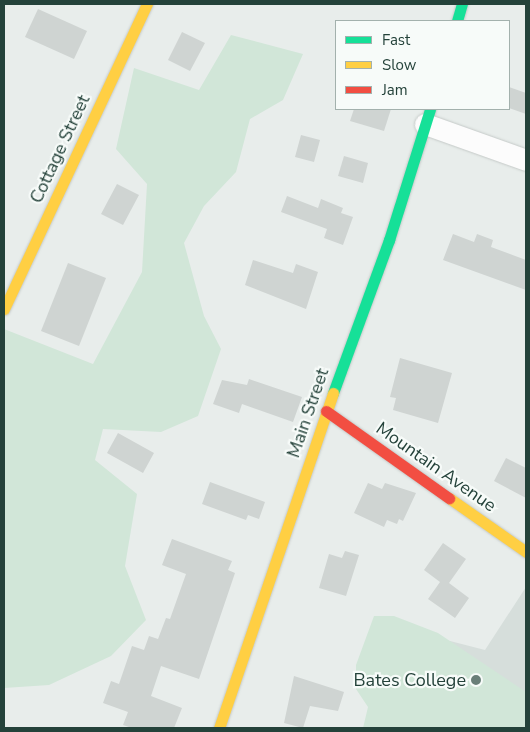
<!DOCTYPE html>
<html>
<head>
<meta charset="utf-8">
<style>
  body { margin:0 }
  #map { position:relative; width:530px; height:732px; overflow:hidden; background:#e8edeb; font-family:"Nunito Sans",sans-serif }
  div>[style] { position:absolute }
  .built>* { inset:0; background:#d6dedb }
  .green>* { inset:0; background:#d1e6d8 }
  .building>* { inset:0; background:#cfd4d2 }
  .roads { filter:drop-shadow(0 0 1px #c5cac8) drop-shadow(0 0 1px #c5cac8) }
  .street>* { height:21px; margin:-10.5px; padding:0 10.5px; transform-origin:10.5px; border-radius:10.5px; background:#fcfcfc }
  .fast>* { height:11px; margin:-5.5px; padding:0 5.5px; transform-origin:5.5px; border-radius:5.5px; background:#16e098 }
  .slow>* { height:11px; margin:-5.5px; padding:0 5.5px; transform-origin:5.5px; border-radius:5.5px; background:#ffcf43 }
  .jam>* { height:11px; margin:-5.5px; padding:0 5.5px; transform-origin:5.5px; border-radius:5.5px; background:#f24e42 }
  .dots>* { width:14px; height:14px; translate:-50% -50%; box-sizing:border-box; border:2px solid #f7fbf9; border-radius:50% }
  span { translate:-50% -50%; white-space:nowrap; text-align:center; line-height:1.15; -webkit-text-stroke:4.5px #f7fbf9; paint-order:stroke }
  .street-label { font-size:18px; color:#24423a }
  .poi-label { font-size:18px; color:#24423a }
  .right { translate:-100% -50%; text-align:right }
  .frame { position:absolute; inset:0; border:5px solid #24423a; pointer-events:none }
  .legend { position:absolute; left:335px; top:20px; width:175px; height:90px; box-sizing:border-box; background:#f7fbf9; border:1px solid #a3b1ad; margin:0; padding:6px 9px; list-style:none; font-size:15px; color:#24423a }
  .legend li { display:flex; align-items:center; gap:10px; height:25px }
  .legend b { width:25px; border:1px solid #a3b1ad }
</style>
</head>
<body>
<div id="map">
  <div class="built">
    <div style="clip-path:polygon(526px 587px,526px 728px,402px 728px,450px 641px,485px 650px)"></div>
  </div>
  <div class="green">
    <div style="clip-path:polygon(231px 35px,303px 54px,283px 100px,250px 119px,236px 172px,204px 206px,184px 243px,204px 316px,221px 349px,198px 416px,161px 432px,103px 429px,95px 460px,137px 494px,125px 566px,146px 620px,111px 656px,49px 685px,4px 688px,4px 329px,93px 364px,142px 272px,147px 184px,116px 149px,134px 68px,199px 90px)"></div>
    <div style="clip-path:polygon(374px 616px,394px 616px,438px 633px,526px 692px,526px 728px,363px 728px,368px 707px,356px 689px,356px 665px)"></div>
  </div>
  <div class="building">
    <div style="clip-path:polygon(38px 9px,87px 31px,74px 59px,25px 37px)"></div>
    <div style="clip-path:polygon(182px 32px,205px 43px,190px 71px,168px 60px)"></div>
    <div style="clip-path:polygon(509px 87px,526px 93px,526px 114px,509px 108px)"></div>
    <div style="clip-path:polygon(354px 109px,391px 109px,384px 131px,350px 121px)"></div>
    <div style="clip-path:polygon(301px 135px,320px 140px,314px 162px,295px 157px)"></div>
    <div style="clip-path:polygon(344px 156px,368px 163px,363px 183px,338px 176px)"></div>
    <div style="clip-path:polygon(117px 184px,139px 195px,123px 225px,101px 214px)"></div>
    <div style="clip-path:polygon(287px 196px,318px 208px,321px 199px,343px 208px,341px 213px,353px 217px,343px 245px,324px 238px,327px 229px,281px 212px)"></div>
    <div style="clip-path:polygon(453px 234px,474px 242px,477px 234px,493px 240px,491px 247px,526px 260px,526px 290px,443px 260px)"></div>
    <div style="clip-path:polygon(253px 260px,293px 273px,296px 264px,318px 272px,306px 309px,245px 285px)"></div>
    <div style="clip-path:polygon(68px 263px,106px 278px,79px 346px,41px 331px)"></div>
    <div style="clip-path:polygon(400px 358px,452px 373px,438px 423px,393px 410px,396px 398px,390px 397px)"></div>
    <div style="clip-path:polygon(249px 379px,302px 397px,293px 422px,242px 404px,239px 413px,213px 404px,222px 380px,247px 385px)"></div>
    <div style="clip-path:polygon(118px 433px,154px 453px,143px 473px,107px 453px)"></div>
    <div style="clip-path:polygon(506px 458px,526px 468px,526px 498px,494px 481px)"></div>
    <div style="clip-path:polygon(210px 482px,265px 502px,259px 519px,248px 515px,246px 520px,202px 504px)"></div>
    <div style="clip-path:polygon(368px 483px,382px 489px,385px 483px,416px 493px,403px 521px,399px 519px,397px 524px,387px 520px,384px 527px,354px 513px)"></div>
    <div style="clip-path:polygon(172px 539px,232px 561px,228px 570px,235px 573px,199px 679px,161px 666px,151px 696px,182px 708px,174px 728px,132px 728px,123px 725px,128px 712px,103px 703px,111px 681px,119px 684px,132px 646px,144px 650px,149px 636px,158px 639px,166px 618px,170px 619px,186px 574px,162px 565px)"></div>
    <div style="clip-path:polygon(443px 543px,466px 559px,449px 583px,469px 598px,455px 618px,428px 599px,440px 582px,424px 570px)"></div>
    <div style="clip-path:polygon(345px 551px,359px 555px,346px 596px,319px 588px,329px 554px,342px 558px)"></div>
    <div style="clip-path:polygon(294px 676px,344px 692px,338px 711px,310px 706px,303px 728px,284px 723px)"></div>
  </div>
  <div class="roads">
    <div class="street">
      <div style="left:425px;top:124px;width:107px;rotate:19.6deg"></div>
    </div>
    <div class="fast">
      <div style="left:457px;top:21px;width:18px;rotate:-74deg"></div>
      <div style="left:333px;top:393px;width:163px;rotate:-69.9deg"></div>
      <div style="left:389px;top:240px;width:137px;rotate:-72.6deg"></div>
    </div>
    <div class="slow">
      <div style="left:4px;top:309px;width:337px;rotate:-64.9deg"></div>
      <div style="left:449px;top:498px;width:94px;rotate:35deg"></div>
      <div style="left:219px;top:728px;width:354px;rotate:-71.2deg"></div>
    </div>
    <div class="jam">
      <div style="left:326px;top:411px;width:151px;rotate:35.3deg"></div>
    </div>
  </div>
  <div class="dots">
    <div style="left:476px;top:680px;background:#697e78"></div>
  </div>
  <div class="street-label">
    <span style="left:60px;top:149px;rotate:-65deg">Cottage Street</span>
    <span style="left:308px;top:413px;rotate:-71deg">Main Street</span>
    <span style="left:436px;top:467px;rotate:35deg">Mountain Avenue</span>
  </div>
  <div class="poi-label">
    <span class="right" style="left:466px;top:680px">Bates College</span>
  </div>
  <div class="frame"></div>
  <ul class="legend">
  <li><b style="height:6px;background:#16e098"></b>Fast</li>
  <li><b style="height:6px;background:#ffcf43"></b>Slow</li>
  <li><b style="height:6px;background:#f24e42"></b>Jam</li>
  </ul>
</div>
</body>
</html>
